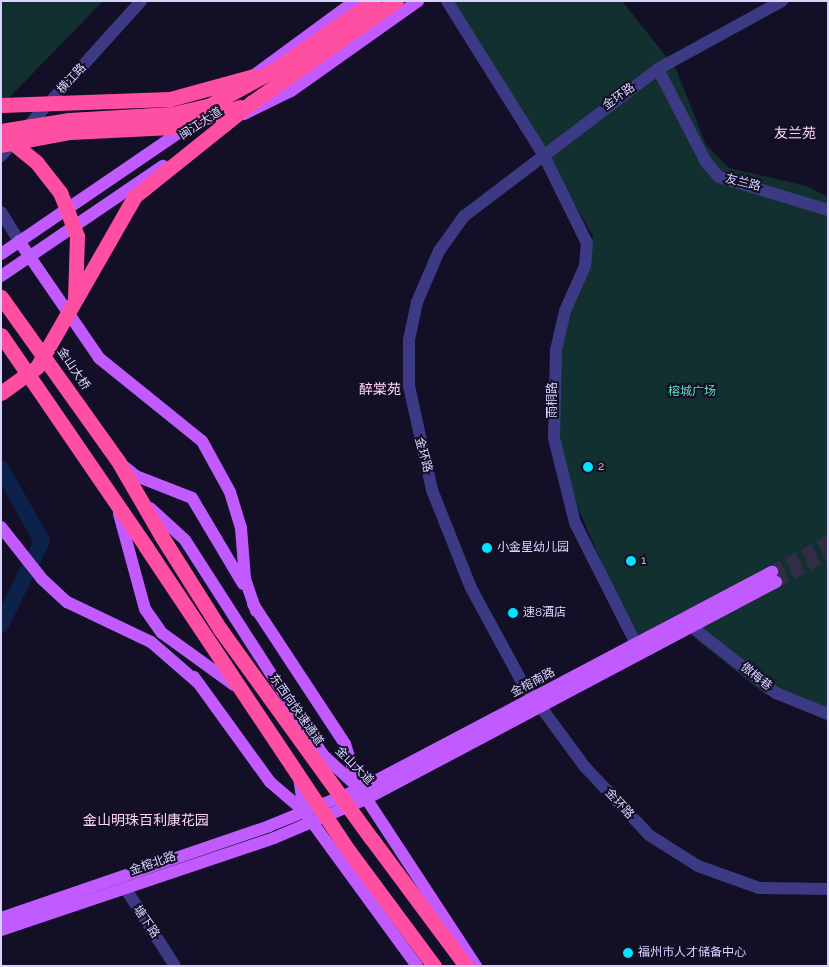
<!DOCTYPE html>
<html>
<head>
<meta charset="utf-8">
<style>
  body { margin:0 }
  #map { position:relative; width:829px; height:967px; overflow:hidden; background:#130f26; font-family:Raleway,"Noto Sans SC",sans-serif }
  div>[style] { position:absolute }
  .green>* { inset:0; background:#12302f }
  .river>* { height:16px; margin:-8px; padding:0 8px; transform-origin:8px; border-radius:8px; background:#0c2248 }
  .major-tunnel>* { height:12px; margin-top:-6px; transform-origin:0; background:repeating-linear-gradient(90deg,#312d47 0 12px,transparent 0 18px) }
  .minor>* { height:12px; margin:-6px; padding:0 6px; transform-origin:6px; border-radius:6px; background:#3d3a85 }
  .major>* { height:12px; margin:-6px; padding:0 6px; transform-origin:6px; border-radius:6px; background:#c25bff }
  .highway>* { height:15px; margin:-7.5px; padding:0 7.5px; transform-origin:7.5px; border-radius:7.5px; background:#ff4fa3 }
  .highway-bridge>* { height:15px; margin:-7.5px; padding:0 7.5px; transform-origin:7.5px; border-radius:7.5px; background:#ff4fa3 }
  .dots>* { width:14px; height:14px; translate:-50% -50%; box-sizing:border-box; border:2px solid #130f26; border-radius:50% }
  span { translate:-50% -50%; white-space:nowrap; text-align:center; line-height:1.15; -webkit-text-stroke:4px #130f26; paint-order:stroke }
  .street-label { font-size:12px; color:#d9d4ff }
  .park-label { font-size:12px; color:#5fe0c0 }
  .poi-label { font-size:12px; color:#d9d4ff }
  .left { translate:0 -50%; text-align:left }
  .neighbourhood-label { font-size:14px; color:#ffd6f0 }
  .frame { position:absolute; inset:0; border:2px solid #d9d4ff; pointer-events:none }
</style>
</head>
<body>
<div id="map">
  <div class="green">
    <div style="clip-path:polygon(1px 1px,103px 1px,1px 106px)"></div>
    <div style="clip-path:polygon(451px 1px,622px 1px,676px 69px,706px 145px,729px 168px,807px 186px,828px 197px,828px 721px,765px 694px,698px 641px,683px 611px,639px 636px,605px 570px,574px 499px,559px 440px,561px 336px,584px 278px,593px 236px,497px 70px)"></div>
  </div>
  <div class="river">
    <div style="left:1px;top:468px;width:84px;rotate:60.7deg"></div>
    <div style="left:42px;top:541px;width:93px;rotate:116deg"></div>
  </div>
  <div class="major-tunnel">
    <div style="left:772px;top:572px;width:64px;rotate:-28.2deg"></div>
    <div style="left:776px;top:582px;width:59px;rotate:-28.3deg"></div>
  </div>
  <div class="minor">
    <div style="left:447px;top:1px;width:181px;rotate:57.9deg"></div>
    <div style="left:543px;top:154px;width:99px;rotate:63.7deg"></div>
    <div style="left:587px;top:243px;width:23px;rotate:95deg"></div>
    <div style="left:585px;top:266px;width:49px;rotate:114deg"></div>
    <div style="left:565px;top:311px;width:40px;rotate:103deg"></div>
    <div style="left:556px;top:350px;width:88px;rotate:91.3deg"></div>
    <div style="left:554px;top:438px;width:88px;rotate:76.1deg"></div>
    <div style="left:575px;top:523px;width:136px;rotate:63.2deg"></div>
    <div style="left:782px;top:1px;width:141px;rotate:151.3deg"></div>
    <div style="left:658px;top:69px;width:243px;rotate:142.8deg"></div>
    <div style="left:464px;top:216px;width:43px;rotate:125.5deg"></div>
    <div style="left:439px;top:251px;width:56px;rotate:113.3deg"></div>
    <div style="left:417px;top:302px;width:39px;rotate:102deg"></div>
    <div style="left:409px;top:340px;width:46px;rotate:90deg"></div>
    <div style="left:409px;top:386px;width:107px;rotate:77.5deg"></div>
    <div style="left:432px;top:490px;width:105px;rotate:68.3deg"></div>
    <div style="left:471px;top:588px;width:105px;rotate:61.5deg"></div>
    <div style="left:521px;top:680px;width:108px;rotate:53.7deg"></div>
    <div style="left:585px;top:767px;width:93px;rotate:46.7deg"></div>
    <div style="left:649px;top:835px;width:58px;rotate:32.3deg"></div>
    <div style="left:698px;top:866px;width:65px;rotate:19.8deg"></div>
    <div style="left:759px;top:888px;width:69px;rotate:0.8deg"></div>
    <div style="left:658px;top:69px;width:105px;rotate:62.7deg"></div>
    <div style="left:706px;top:162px;width:20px;rotate:49deg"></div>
    <div style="left:719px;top:177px;width:114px;rotate:16.8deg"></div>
    <div style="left:1px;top:156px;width:209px;rotate:-47.9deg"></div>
    <div style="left:1px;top:212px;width:34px;rotate:58deg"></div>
    <div style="left:692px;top:627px;width:107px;rotate:38.2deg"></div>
    <div style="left:776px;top:693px;width:56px;rotate:22deg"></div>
    <div style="left:120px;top:880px;width:102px;rotate:57.4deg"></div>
  </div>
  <div class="major">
    <div style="left:246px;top:81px;width:135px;rotate:-36.3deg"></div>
    <div style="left:244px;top:114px;width:52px;rotate:-26.1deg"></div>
    <div style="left:291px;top:91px;width:156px;rotate:-35.3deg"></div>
    <div style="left:19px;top:241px;width:142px;rotate:55.6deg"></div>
    <div style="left:99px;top:358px;width:132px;rotate:38.9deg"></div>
    <div style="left:202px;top:441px;width:58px;rotate:61.2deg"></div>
    <div style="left:230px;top:492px;width:38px;rotate:73deg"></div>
    <div style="left:241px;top:528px;width:51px;rotate:85.5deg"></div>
    <div style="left:245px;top:579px;width:34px;rotate:71deg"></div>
    <div style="left:1px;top:254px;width:232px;rotate:-34.3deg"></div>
    <div style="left:1px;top:276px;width:196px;rotate:-34.2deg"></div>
    <div style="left:121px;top:464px;width:19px;rotate:39deg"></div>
    <div style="left:136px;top:476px;width:60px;rotate:21.4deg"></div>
    <div style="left:192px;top:498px;width:100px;rotate:59.3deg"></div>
    <div style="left:150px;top:508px;width:47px;rotate:42.4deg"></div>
    <div style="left:185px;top:540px;width:255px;rotate:57.3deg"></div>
    <div style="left:323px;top:755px;width:50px;rotate:42.6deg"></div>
    <div style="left:360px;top:789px;width:212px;rotate:56.8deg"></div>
    <div style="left:119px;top:514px;width:98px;rotate:74.7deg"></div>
    <div style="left:145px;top:609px;width:29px;rotate:55deg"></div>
    <div style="left:162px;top:633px;width:89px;rotate:35.8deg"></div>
    <div style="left:1px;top:527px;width:66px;rotate:51.7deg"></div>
    <div style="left:42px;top:579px;width:34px;rotate:43deg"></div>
    <div style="left:67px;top:602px;width:93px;rotate:25.5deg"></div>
    <div style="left:151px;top:642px;width:61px;rotate:41deg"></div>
    <div style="left:253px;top:604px;width:168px;rotate:56.7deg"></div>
    <div style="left:345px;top:744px;width:45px;rotate:72deg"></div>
    <div style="left:194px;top:677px;width:130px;rotate:54.1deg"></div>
    <div style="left:270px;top:782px;width:45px;rotate:40.5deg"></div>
    <div style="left:299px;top:777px;width:34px;rotate:82deg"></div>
    <div style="left:304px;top:811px;width:192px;rotate:53.9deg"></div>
    <div style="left:1px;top:918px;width:283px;rotate:-18.9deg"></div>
    <div style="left:269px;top:826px;width:98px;rotate:-22.1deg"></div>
    <div style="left:360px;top:789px;width:466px;rotate:-27.8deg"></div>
    <div style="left:1px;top:930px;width:288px;rotate:-18.6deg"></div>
    <div style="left:274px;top:838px;width:100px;rotate:-23deg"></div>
    <div style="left:366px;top:799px;width:464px;rotate:-27.9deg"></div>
  </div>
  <div class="highway">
    <div style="left:274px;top:70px;width:121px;rotate:-34.6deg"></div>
    <div style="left:251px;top:103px;width:177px;rotate:-35.1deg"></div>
    <div style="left:1px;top:297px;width:201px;rotate:54.5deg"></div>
    <div style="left:118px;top:461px;width:88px;rotate:59.9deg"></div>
    <div style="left:1px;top:335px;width:257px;rotate:55.6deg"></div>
    <div style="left:371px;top:838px;width:159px;rotate:53.4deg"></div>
    <div style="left:348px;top:850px;width:144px;rotate:53.4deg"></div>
  </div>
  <div class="highway-bridge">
    <div style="left:1px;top:105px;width:169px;rotate:-2deg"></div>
    <div style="left:170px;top:99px;width:87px;rotate:-15.3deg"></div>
    <div style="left:1px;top:131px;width:69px;rotate:-9.2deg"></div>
    <div style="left:69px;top:120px;width:103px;rotate:-3.3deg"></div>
    <div style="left:172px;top:114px;width:39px;rotate:-13deg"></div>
    <div style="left:210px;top:105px;width:73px;rotate:-28.7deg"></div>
    <div style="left:9px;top:140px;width:36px;rotate:39deg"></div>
    <div style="left:37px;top:163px;width:37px;rotate:52deg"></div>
    <div style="left:60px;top:192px;width:47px;rotate:68.9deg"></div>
    <div style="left:77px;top:236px;width:63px;rotate:91.8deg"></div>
    <div style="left:1px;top:145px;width:70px;rotate:-10.7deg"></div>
    <div style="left:70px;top:132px;width:102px;rotate:-2.8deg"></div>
    <div style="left:172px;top:127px;width:71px;rotate:-16.4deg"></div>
    <div style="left:1px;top:393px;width:44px;rotate:-35.8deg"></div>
    <div style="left:37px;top:367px;width:197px;rotate:-60.2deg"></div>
    <div style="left:135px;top:196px;width:149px;rotate:-38.7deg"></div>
    <div style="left:162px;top:537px;width:109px;rotate:57.8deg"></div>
    <div style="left:220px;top:629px;width:258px;rotate:54.2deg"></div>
    <div style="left:146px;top:547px;width:364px;rotate:56.3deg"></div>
  </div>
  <div class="dots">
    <div style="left:588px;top:467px;background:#00e5ff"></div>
    <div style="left:487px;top:548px;background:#00e5ff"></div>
    <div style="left:631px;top:561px;background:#00e5ff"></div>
    <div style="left:513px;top:613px;background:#00e5ff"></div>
    <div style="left:628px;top:953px;background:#00e5ff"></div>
  </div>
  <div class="street-label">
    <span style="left:72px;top:79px;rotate:-47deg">横江路</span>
    <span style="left:619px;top:97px;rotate:-36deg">金环路</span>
    <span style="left:201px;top:124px;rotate:-33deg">闽江大道</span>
    <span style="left:743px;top:183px;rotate:14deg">友兰路</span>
    <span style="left:73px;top:369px;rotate:56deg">金山大桥</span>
    <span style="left:553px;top:400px;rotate:-90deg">雨桐路</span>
    <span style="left:423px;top:455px;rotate:75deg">金环路</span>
    <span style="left:756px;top:677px;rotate:38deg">傲梅巷</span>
    <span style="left:533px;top:683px;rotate:-28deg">金榕南路</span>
    <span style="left:296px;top:710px;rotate:55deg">东西向快速通道</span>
    <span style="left:354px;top:766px;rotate:45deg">金山大道</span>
    <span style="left:619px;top:804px;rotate:47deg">金环路</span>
    <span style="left:153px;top:864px;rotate:-19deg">金榕北路</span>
    <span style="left:146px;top:922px;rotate:56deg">塘下路</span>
  </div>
  <div class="park-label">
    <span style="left:692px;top:392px">榕城广场</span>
  </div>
  <div class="poi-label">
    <span class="left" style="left:598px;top:467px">2</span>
    <span class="left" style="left:497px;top:548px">小金星幼儿园</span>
    <span class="left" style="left:641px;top:561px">1</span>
    <span class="left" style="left:523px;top:613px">速8酒店</span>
    <span class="left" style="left:638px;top:953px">福州市人才储备中心</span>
  </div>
  <div class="neighbourhood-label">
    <span style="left:795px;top:133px">友兰苑</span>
    <span style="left:380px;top:389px">醉棠苑</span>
    <span style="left:146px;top:820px">金山明珠百利康花园</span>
  </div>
  <div class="frame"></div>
</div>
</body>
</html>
